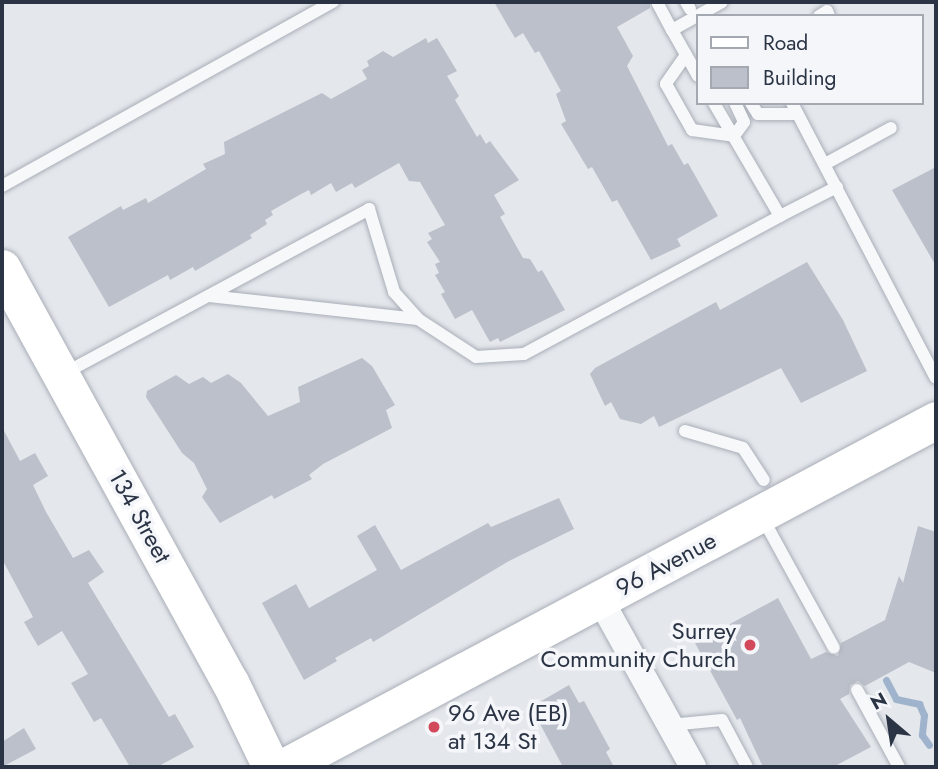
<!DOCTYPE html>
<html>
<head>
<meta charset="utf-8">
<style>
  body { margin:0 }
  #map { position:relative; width:938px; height:769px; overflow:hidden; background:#e4e7ec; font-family:Jost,sans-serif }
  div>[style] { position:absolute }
  .stream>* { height:7px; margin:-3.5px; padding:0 3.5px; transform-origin:3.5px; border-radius:3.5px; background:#9fb4cc }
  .building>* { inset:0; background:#bbc0ca }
  .roads { filter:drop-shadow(0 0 2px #a9aeb7) drop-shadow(0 0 2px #a9aeb7) }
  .lane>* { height:12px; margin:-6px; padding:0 6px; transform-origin:6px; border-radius:6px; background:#f7f8fa }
  .street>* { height:26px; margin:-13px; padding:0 13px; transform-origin:13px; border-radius:13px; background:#f7f8fa }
  .secondary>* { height:37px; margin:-18.5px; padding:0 18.5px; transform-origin:18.5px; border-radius:18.5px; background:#fff }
  .dots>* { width:19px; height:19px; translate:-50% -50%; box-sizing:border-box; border:4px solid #f4f6f9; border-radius:50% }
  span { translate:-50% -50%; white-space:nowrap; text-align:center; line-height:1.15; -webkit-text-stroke:7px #f4f6f9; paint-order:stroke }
  .street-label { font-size:24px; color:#2b3445 }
  .poi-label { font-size:24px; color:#2b3445 }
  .right { translate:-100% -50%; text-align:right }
  .left { translate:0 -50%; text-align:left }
  .frame { position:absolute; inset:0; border:4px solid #2b3445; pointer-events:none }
  .legend { position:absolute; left:696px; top:14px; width:228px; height:91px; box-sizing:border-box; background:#f4f6f9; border:2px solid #a4a8b1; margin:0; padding:9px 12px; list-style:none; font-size:21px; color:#2b3445 }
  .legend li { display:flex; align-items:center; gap:14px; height:35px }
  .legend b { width:35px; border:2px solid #a4a8b1 }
  .north { position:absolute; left:854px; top:685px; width:70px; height:70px; -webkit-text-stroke:5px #f4f6f9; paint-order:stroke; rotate:331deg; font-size:19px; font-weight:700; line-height:28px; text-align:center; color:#2b3445 }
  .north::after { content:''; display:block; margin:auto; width:24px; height:32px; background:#2b3445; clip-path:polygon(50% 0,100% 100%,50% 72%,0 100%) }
</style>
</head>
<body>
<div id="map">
  <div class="stream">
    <div style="left:886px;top:680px;width:21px;rotate:62deg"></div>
    <div style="left:896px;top:699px;width:24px;rotate:12deg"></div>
    <div style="left:919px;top:704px;width:12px;rotate:66deg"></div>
    <div style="left:924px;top:715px;width:20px;rotate:96deg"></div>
    <div style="left:922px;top:735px;width:12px;rotate:55deg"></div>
  </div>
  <div class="building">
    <div style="clip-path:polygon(494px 2px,650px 2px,650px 8px,617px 27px,633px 56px,627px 66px,668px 146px,672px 144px,684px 165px,688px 163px,718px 216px,677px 239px,681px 246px,651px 260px,617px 200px,612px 202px,592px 167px,588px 169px,561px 124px,566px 121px,556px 94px,561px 91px,539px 51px,535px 53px,523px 33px,515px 38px)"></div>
    <div style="clip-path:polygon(426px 38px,428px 43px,437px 38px,457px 71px,447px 76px,459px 96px,455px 100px,477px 137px,480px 134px,486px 144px,490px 141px,519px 180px,494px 195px,505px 214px,500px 217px,523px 258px,530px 259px,538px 272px,542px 270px,565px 310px,500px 342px,498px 338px,490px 342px,472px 310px,455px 319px,441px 294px,445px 292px,435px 275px,439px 273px,435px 264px,440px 262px,427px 242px,432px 239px,428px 233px,445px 225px,420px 182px,409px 181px,399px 163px,355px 188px,352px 183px,336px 192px,331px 183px,311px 195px,309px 190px,303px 193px,271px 211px,273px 215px,265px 220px,267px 224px,250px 235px,252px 238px,195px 271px,193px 267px,170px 280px,168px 275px,109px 307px,68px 237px,121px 206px,123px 210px,146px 198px,148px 203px,206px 169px,203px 164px,225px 154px,224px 142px,322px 93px,331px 99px,367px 79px,362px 70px,369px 66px,367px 61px,383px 51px,393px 57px)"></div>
    <div style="clip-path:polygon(936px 167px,936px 266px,892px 190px)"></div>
    <div style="clip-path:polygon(807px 262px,843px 320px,867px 371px,801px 403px,781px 368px,659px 427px,654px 416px,641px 424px,620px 419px,611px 402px,605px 406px,590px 374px,595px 368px,716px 302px,720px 310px)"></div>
    <div style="clip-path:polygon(362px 358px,372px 366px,395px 405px,386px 410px,392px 428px,323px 464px,309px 475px,312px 479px,274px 499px,272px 495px,220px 523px,202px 497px,207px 489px,194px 463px,182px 453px,146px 397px,147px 391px,176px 375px,189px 384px,203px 377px,211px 383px,228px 374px,241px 383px,268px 416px,300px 402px,298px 387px)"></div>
    <div style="clip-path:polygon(2px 427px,20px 461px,35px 453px,48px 476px,33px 485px,46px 512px,73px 558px,89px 550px,104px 572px,88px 583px,169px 717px,175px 714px,194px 747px,157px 767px,130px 767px,101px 718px,94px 722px,71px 683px,88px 674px,62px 631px,38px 646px,24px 622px,33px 617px,2px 559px)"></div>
    <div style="clip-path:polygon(559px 498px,574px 529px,509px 561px,373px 642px,371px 638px,335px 658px,337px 661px,304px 680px,262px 603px,296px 584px,309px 608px,377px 570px,357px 536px,375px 525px,401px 570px,488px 523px,491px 527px)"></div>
    <div style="clip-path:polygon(918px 526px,936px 532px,936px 673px,909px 662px,865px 686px,858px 681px,850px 685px,849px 694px,840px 699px,871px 747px,833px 767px,763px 767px,740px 718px,737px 720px,695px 643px,778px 598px,811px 659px,826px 652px,838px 656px,841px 643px,885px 620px,899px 576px,903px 583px)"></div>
    <div style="clip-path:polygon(569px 685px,579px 703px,584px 701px,610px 749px,606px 752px,614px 767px,563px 767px,531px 707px)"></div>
    <div style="clip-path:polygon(24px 728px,36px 749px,2px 767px,2px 742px)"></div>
  </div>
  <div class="roads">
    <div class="lane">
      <div style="left:686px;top:2px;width:8px;rotate:60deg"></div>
      <div style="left:658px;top:4px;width:30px;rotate:62deg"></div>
      <div style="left:819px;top:16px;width:9px;rotate:-32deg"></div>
      <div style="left:827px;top:11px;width:5px;rotate:68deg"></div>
      <div style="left:686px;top:55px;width:35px;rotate:125deg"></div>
      <div style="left:666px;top:84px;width:53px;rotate:60.5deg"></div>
      <div style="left:692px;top:130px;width:42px;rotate:8.1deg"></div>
      <div style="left:734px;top:136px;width:17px;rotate:-54deg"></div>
      <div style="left:744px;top:122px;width:21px;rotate:-115deg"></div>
      <div style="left:698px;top:76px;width:53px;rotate:-119.5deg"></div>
      <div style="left:672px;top:30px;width:57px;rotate:-29.2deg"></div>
      <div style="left:751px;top:103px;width:13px;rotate:58deg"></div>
      <div style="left:758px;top:114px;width:38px"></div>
      <div style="left:792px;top:103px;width:310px;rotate:62.4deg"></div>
      <div style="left:825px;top:164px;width:75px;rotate:-28.6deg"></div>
      <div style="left:2px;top:186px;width:379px;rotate:-29.1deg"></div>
      <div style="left:780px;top:216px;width:64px;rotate:-27deg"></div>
      <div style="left:209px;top:296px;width:210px;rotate:6.3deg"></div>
      <div style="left:63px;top:374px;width:348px;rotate:-28.3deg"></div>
      <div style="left:369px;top:209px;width:87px;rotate:73.2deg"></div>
      <div style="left:394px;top:292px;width:36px;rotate:48deg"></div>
      <div style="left:418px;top:319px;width:69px;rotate:33.2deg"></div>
      <div style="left:476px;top:357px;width:48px;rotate:-3.6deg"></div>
      <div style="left:524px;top:354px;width:291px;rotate:-28.3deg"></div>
      <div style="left:780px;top:216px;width:131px;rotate:-120.3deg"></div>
      <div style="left:685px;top:431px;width:60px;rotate:16.3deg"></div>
      <div style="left:743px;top:448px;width:38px;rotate:57deg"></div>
      <div style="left:762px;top:517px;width:149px;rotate:61.2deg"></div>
      <div style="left:857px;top:690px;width:88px;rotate:61.4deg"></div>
      <div style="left:670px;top:725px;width:52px;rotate:-5.5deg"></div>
      <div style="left:722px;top:720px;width:53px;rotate:62deg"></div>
    </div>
    <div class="street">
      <div style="left:600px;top:599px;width:192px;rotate:61deg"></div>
    </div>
    <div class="secondary">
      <div style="left:2px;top:268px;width:473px;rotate:61.2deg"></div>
      <div style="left:230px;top:682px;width:94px;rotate:64.2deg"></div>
      <div style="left:284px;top:767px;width:739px;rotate:-28.02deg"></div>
    </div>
  </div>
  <div class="dots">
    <div style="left:750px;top:645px;background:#d1495b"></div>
    <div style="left:434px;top:727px;background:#d1495b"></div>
  </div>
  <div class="street-label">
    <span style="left:140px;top:516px;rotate:61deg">134 Street</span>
    <span style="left:666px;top:564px;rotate:-28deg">96 Avenue</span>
  </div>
  <div class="poi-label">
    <span class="right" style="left:736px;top:645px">Surrey<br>Community Church</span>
    <span class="left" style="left:448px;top:727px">96 Ave (EB)<br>at 134 St</span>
  </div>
  <div class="frame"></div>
  <ul class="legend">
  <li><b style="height:9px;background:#fff"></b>Road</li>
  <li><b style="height:19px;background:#bbc0ca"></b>Building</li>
  </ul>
  <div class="north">N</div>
</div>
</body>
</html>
